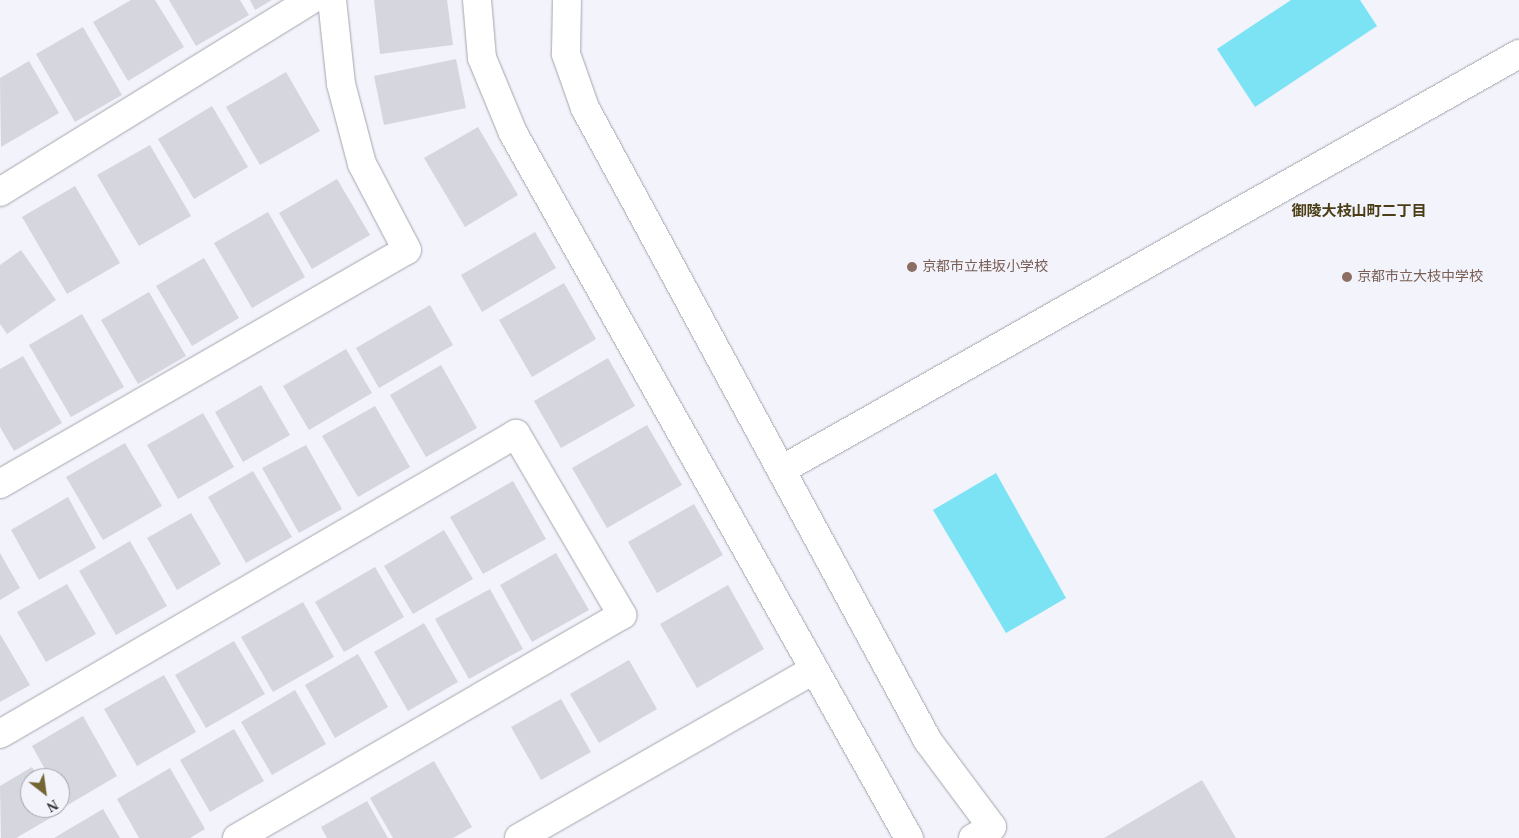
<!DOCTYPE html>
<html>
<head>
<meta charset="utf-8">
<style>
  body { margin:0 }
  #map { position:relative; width:1519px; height:838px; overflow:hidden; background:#f2f3fb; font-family:"Times New Roman","Noto Sans JP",serif }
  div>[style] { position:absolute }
  .water>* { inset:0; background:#7be3f4 }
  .building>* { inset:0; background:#d5d6de }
  .roads { filter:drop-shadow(0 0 1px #a4a5ac) drop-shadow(0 0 1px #a4a5ac) }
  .minor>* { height:28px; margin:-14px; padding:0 14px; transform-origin:14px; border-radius:14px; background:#fff }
  .dots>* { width:14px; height:14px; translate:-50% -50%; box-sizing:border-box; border:2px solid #f2f3fb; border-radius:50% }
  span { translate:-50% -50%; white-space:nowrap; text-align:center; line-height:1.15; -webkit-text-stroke:4.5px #f2f3fb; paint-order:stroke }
  .education-label { font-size:14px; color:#785e54 }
  .left { translate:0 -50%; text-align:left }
  .neighbourhood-label { font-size:15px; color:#4b3e16; font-weight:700 }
  .north { position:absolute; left:20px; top:768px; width:50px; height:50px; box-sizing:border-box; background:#f2f3fb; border:1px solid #a4a4aa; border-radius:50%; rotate:150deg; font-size:14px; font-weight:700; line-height:20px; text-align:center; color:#2e2e31 }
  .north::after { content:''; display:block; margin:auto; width:18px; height:22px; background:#756533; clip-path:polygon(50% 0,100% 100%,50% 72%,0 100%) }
</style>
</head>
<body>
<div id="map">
  <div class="water">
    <div style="clip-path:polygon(1291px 0,1360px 0,1377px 26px,1255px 107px,1217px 49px)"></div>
    <div style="clip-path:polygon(996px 473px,1066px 598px,1006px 633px,933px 510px)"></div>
  </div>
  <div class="building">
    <div style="clip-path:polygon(131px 0,155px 0,184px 47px,128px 81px,93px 22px)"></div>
    <div style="clip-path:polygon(169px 0,240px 0,249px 15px,196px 46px)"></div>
    <div style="clip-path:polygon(250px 0,272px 0,255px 10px)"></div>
    <div style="clip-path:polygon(374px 0,447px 0,453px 45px,380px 54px)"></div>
    <div style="clip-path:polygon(83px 27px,122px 95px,75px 122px,36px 54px)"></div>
    <div style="clip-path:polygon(456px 59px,466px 108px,384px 125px,374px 76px)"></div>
    <div style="clip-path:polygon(29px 61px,59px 113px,1px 147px,0 78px)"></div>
    <div style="clip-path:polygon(286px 72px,320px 131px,260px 165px,226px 107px)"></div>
    <div style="clip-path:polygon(212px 106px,248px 167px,194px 199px,158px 139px)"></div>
    <div style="clip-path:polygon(478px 127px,518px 195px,465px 227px,424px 158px)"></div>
    <div style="clip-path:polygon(150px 145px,191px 216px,139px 246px,97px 175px)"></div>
    <div style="clip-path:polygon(337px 179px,370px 235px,312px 269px,279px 213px)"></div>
    <div style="clip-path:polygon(75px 186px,120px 263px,67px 294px,22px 217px)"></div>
    <div style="clip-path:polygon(268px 212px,305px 277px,252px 308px,214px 243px)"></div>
    <div style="clip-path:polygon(535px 232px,556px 268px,482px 312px,461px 275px)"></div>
    <div style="clip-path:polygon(21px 250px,56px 300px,7px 334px,0 324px,0 265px)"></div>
    <div style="clip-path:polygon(204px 258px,239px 318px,192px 346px,156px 286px)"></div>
    <div style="clip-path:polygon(564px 283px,596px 339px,532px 377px,499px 320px)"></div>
    <div style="clip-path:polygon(149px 292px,186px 356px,138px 384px,101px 320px)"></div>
    <div style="clip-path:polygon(430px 305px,453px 345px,379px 388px,356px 348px)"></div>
    <div style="clip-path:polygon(82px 314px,124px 387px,71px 417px,29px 345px)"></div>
    <div style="clip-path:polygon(346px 349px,372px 393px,309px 430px,283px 386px)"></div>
    <div style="clip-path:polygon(23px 356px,62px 423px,14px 451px,0 427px,0 369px)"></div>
    <div style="clip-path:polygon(608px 358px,635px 406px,561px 448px,534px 401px)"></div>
    <div style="clip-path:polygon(441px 365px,477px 428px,426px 457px,390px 395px)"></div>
    <div style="clip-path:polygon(261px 385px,290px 435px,243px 462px,215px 412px)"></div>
    <div style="clip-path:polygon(375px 406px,410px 467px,358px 497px,322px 436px)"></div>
    <div style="clip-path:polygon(203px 413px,234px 467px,178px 499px,147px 445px)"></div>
    <div style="clip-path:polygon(647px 425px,682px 485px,607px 528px,572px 468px)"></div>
    <div style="clip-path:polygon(125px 443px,162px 506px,103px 540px,66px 477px)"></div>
    <div style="clip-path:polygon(306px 445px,342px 509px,299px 533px,262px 468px)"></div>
    <div style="clip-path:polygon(253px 471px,292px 537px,246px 563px,208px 497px)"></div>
    <div style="clip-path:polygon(513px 481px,546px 539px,483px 574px,450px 517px)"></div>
    <div style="clip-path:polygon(68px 497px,96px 548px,39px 580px,11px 530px)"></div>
    <div style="clip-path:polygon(694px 504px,723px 555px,657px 593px,628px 542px)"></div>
    <div style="clip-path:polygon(191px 513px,221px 564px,177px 590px,147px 538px)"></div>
    <div style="clip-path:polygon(444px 530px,473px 579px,413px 614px,384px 566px)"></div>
    <div style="clip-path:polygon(130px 541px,167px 606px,116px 635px,79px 571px)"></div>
    <div style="clip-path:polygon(0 553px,20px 588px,0 600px)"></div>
    <div style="clip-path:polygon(556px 553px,589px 610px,532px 642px,500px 585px)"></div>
    <div style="clip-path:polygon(375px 567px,404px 617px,344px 652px,315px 602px)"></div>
    <div style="clip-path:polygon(67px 584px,96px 634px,46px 662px,17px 612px)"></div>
    <div style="clip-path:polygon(728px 585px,764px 649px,697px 688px,660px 624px)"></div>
    <div style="clip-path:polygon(490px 589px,523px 649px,469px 679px,435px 619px)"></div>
    <div style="clip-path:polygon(303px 602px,334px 657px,273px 692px,241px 637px)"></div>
    <div style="clip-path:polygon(424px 623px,458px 682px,408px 711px,374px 652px)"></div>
    <div style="clip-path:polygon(0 634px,30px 685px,0 702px)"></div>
    <div style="clip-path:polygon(234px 641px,265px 694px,206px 728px,175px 675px)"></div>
    <div style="clip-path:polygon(358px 654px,388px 707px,335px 738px,305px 685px)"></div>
    <div style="clip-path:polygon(629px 660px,657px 709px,599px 743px,570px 694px)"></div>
    <div style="clip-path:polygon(164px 675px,196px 732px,137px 766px,104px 709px)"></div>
    <div style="clip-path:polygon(295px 690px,326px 744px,272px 775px,241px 722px)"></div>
    <div style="clip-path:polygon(561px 699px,591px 752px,541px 780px,511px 727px)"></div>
    <div style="clip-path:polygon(83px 716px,117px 776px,66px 806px,60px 796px,60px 778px,50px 778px,32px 746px)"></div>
    <div style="clip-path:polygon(234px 729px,264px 781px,210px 812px,180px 760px)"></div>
    <div style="clip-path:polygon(434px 761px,472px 827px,453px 838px,393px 838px,370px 798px)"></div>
    <div style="clip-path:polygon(32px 767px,39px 778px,30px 778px,30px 808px,56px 808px,59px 813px,16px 838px,1px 838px,0 786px)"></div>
    <div style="clip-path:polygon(170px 768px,205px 829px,190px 838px,139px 838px,117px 799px)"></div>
    <div style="clip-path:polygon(1202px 780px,1236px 838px,1104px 838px)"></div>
    <div style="clip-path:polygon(367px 801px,388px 838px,327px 838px,321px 827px)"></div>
    <div style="clip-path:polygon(103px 809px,120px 838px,54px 838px)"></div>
  </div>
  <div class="roads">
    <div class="minor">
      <div style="left:477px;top:0;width:58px;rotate:85.1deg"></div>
      <div style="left:482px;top:58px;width:81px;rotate:67.5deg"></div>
      <div style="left:513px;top:133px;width:809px;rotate:60.68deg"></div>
      <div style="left:567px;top:0;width:54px;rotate:91.1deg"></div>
      <div style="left:566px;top:54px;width:57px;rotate:70.6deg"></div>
      <div style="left:585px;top:108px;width:720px;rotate:61.55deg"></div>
      <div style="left:928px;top:741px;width:107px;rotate:53.3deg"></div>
      <div style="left:992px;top:827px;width:22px;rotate:150deg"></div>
      <div style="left:0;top:192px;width:365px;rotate:-31.7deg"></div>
      <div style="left:783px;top:469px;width:845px;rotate:-29.42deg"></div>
      <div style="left:0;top:484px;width:469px;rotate:-29.9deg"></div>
      <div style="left:407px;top:250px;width:97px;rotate:-117.6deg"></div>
      <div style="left:362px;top:164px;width:83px;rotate:-104.7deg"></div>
      <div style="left:341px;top:84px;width:84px;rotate:-96.1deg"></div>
      <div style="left:0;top:734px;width:597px;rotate:-30.17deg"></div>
      <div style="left:516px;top:434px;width:210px;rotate:59.6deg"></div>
      <div style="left:622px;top:615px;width:445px;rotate:149.9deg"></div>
      <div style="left:519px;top:838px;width:337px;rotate:-29.7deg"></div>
    </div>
  </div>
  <div class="dots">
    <div style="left:912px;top:267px;background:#8d6e63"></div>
    <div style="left:1347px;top:277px;background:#8d6e63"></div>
  </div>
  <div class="education-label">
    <span class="left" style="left:922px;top:267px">京都市立桂坂小学校</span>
    <span class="left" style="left:1357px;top:277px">京都市立大枝中学校</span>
  </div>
  <div class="neighbourhood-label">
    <span style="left:1359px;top:212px">御陵大枝山町二丁目</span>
  </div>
  <div class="north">N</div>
</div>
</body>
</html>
